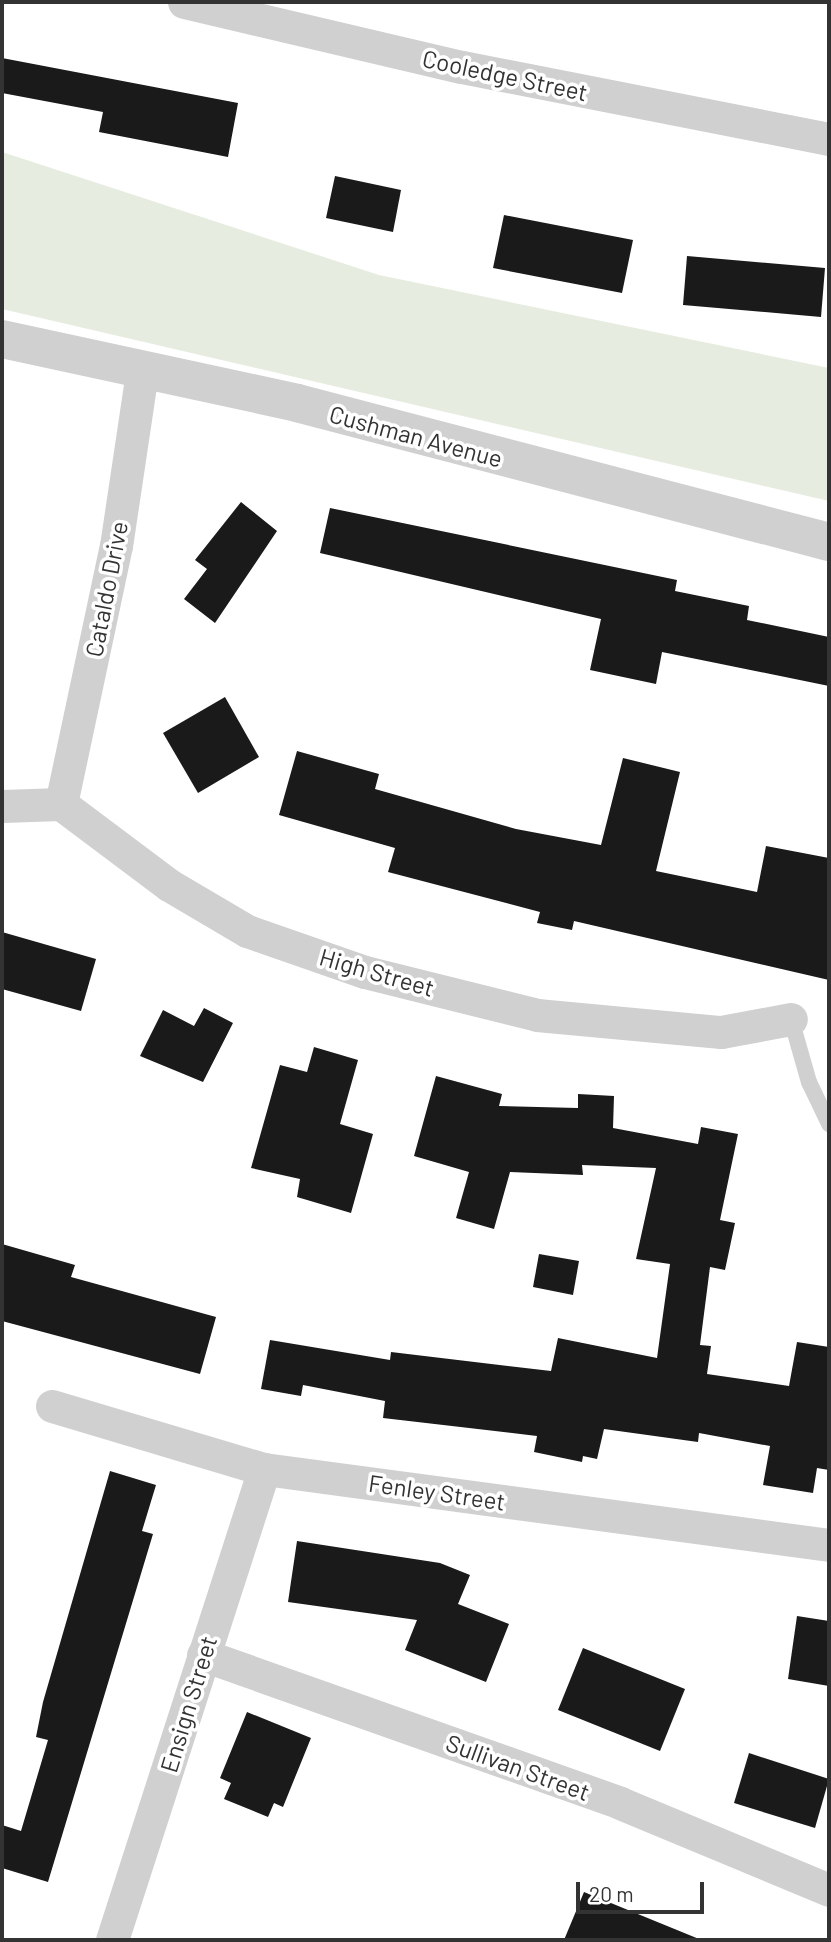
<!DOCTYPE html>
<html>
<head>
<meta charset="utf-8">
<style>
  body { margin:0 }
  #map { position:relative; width:831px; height:1942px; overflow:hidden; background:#fff; font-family:Barlow,sans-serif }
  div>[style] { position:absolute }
  .green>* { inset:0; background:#e6ecdf }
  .building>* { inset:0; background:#1a1a1a }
  .service>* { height:16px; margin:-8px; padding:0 8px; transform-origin:8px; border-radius:8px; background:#d0d0d0 }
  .minor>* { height:33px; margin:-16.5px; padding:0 16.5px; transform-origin:16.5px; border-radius:16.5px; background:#d0d0d0 }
  .tertiary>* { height:38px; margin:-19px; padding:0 19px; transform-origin:19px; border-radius:19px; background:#d0d0d0 }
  span { translate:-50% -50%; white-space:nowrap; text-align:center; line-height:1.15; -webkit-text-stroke:7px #fff; paint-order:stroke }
  .street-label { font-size:24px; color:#333 }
  .frame { position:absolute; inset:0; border:4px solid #333; pointer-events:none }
  .scale { position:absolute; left:576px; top:1882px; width:128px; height:32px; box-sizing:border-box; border:4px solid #333; border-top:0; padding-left:9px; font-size:21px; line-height:24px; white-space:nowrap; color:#333; -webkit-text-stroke:5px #fff; paint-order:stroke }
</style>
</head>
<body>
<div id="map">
  <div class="green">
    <div style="clip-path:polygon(2px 152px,379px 275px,829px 368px,829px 501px,2px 309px)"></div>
  </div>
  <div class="building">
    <div style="clip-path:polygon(2px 58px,238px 103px,228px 157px,99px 132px,103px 112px,2px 93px)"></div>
    <div style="clip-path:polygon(335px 176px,401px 190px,393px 232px,326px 218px)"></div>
    <div style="clip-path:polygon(504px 215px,633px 240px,622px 293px,493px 268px)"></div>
    <div style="clip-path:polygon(687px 256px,825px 268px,821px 317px,683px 305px)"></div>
    <div style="clip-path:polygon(241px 502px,277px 531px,215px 623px,184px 599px,207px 569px,195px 560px)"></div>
    <div style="clip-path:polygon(330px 508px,677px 580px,675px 591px,749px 606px,747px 620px,829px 637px,829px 686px,662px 652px,656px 684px,590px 670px,601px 619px,320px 553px)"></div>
    <div style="clip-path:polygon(225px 697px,259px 757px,198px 793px,163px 733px)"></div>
    <div style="clip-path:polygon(297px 751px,379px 774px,375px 789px,516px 829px,601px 845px,623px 758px,680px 772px,656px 871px,757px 892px,766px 846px,829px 858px,829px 980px,574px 921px,572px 930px,537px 923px,540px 912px,388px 872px,395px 848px,279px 815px)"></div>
    <div style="clip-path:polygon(2px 932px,96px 959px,81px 1011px,2px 989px)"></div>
    <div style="clip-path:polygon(204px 1008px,233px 1023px,203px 1082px,140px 1056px,163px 1010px,194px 1026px)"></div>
    <div style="clip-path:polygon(314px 1047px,358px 1060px,340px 1124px,373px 1134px,351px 1213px,297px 1197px,300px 1179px,251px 1168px,280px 1065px,307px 1072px)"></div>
    <div style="clip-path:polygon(436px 1076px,502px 1094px,499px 1106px,578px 1108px,578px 1094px,614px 1096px,613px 1128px,698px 1144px,701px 1127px,738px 1134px,720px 1220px,735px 1223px,725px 1270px,710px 1267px,700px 1345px,711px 1346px,707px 1374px,789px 1386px,797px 1342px,829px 1347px,829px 1470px,817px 1468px,813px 1493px,763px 1485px,770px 1446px,699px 1433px,698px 1442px,604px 1429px,597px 1459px,583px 1456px,582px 1462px,534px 1452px,537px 1436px,383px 1418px,385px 1401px,303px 1385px,301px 1396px,261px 1389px,270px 1340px,390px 1360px,391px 1352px,551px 1371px,558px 1338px,657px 1358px,670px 1264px,636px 1259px,656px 1168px,582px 1165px,583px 1175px,510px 1172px,494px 1229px,456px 1218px,469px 1172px,414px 1156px)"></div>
    <div style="clip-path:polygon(2px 1244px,75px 1265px,71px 1277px,216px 1317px,200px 1374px,2px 1321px)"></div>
    <div style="clip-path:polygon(539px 1254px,579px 1261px,573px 1295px,533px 1287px)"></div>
    <div style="clip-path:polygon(110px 1471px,156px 1485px,142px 1531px,153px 1534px,48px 1882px,2px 1868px,2px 1825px,21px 1831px,48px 1740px,36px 1737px,43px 1702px)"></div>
    <div style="clip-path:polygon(297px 1541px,440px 1563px,470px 1575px,458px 1604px,509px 1624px,486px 1682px,405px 1650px,417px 1620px,288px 1602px)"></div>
    <div style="clip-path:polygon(797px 1616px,829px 1621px,829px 1686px,788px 1679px)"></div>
    <div style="clip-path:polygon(583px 1648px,685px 1689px,660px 1751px,558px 1710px)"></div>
    <div style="clip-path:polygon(247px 1712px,311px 1738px,283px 1807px,274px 1803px,268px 1817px,224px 1799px,231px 1783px,220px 1778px)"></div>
    <div style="clip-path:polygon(749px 1753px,829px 1779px,815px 1828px,734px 1803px)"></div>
    <div style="clip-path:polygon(584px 1892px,699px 1939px,699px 1940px,564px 1940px)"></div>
  </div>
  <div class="service">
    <div style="left:791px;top:1019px;width:66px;rotate:74.1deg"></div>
    <div style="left:809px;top:1082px;width:47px;rotate:64.5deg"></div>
  </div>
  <div class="minor">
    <div style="left:184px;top:2px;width:285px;rotate:13.2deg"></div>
    <div style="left:462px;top:67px;width:374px;rotate:11.1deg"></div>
    <div style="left:61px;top:804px;width:264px;rotate:-78deg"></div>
    <div style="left:116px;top:546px;width:177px;rotate:-81.5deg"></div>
    <div style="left:2px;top:806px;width:59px;rotate:-1.9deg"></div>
    <div style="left:61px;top:804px;width:135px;rotate:36.9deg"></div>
    <div style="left:169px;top:885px;width:91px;rotate:30.5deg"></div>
    <div style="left:247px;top:931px;width:125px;rotate:19.2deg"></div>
    <div style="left:365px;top:972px;width:177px;rotate:14deg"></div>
    <div style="left:537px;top:1015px;width:185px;rotate:5.3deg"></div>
    <div style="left:721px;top:1032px;width:71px;rotate:-10.5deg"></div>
    <div style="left:52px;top:1406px;width:221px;rotate:16.6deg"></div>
    <div style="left:264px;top:1469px;width:570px;rotate:7.66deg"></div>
    <div style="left:203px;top:1655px;width:442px;rotate:19.5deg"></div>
    <div style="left:620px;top:1803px;width:226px;rotate:22.6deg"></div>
    <div style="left:112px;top:1940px;width:495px;rotate:-72.1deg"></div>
  </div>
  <div class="tertiary">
    <div style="left:2px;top:339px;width:302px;rotate:12.2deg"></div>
    <div style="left:297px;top:403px;width:550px;rotate:14.64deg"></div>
  </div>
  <div class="street-label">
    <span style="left:505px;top:75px;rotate:12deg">Cooledge Street</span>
    <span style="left:416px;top:436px;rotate:15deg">Cushman Avenue</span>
    <span style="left:106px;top:589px;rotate:-79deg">Cataldo Drive</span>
    <span style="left:377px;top:972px;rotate:16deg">High Street</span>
    <span style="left:437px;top:1492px;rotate:8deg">Fenley Street</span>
    <span style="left:188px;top:1704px;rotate:-73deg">Ensign Street</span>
    <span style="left:518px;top:1767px;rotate:20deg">Sullivan Street</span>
  </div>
  <div class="frame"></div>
  <div class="scale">20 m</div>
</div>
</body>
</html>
